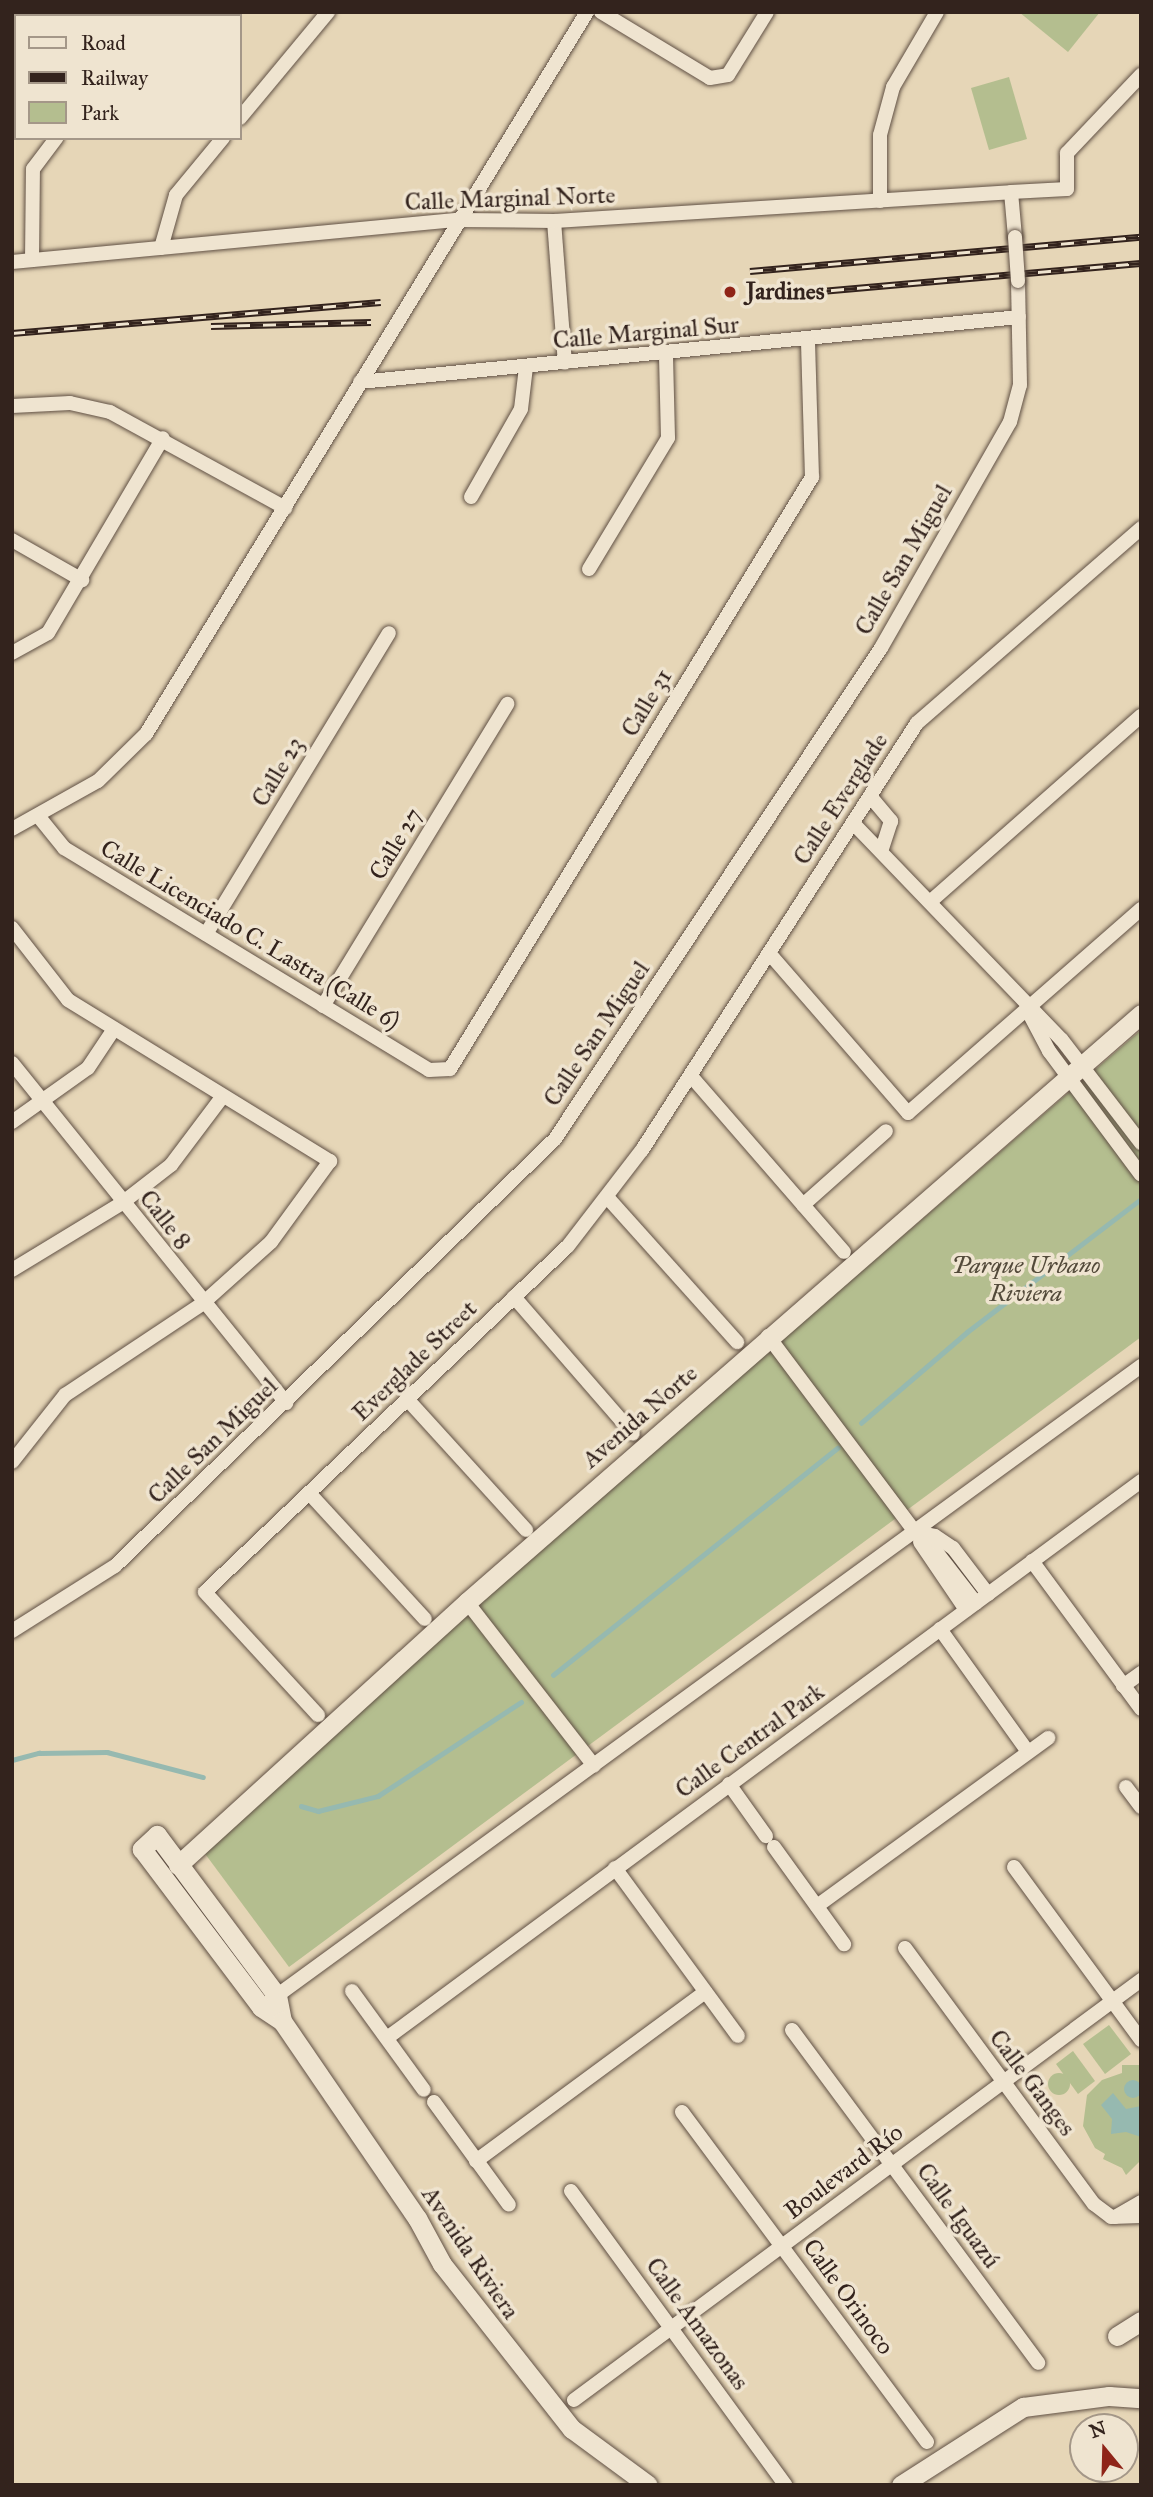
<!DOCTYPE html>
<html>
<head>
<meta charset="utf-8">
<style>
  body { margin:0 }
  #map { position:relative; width:1153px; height:2497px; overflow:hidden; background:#e6d6b7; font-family:"IM FELL Great Primer",serif }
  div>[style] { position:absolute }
  .green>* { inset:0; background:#b4be8f }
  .round { border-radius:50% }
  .water>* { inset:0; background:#96b9b0 }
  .stream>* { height:4.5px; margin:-2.25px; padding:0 2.25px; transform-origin:2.25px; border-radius:2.25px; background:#96b9b0 }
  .roads { filter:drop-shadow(0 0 2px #605044) drop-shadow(0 0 2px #605044) }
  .street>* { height:14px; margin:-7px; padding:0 7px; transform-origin:7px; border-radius:7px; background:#efe4d0 }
  .secondary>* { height:19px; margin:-9.5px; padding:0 9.5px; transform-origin:9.5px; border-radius:9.5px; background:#efe4d0 }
  .rail>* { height:7px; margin-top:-3.5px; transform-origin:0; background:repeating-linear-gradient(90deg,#efe4d0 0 13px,#33231d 0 26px); box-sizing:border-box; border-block:2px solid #33231d }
  .bridges { filter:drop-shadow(0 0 2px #605044) drop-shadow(0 0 2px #605044) }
  .street-bridge>* { height:14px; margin:-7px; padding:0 7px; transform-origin:7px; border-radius:7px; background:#efe4d0 }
  .dots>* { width:19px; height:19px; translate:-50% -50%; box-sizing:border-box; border:4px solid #efe4d0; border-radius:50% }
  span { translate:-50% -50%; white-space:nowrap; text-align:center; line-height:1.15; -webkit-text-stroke:7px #efe4d0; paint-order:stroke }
  .street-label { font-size:24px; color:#33231d }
  .poi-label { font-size:24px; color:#33231d; font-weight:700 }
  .left { translate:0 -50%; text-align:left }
  .park-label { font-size:24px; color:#534a3a; font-style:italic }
  .frame { position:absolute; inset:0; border:14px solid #33231d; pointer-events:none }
  .legend { position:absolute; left:14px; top:14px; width:228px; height:126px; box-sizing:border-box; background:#efe4d0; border:2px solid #a49788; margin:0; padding:9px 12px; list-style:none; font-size:21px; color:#33231d }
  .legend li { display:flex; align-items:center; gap:14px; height:35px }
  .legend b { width:35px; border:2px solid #a49788 }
  .north { position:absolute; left:1069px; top:2413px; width:70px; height:70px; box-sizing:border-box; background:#efe4d0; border:2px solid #a49788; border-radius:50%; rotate:341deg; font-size:19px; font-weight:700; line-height:28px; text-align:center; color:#33231d }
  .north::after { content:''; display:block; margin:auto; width:24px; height:32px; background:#8f2418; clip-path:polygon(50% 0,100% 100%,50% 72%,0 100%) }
</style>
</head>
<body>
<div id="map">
  <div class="green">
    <div style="clip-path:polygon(1019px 12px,1100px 12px,1068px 52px)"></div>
    <div style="clip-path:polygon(1009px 77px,1027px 139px,989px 150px,971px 88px)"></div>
    <div style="clip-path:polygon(1141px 1030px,1141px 1337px,289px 1967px,203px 1851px,399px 1671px)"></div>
    <div style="clip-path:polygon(1109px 2025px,1131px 2054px,1105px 2074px,1083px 2044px)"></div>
    <div style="clip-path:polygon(1073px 2051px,1095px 2081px,1078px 2094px,1056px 2064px)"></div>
    <div style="clip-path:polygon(1122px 2065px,1141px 2065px,1141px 2160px,1126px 2175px,1122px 2168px,1103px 2159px,1105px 2154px,1095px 2148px,1083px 2126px,1087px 2095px,1102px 2080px,1122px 2073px)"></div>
    <div class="round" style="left:1048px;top:2073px;width:22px;height:22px"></div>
  </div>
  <div class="water">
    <div class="round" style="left:1124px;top:2080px;width:18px;height:18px"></div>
    <div style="clip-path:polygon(1113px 2093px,1126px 2109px,1141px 2106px,1141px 2137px,1126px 2132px,1111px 2134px,1112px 2119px,1101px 2105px)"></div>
  </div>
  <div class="stream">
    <div style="left:861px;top:1423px;width:140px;rotate:-40.6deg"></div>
    <div style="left:967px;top:1332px;width:219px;rotate:-37.4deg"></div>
    <div style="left:553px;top:1675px;width:364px;rotate:-38.6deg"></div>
    <div style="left:12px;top:1760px;width:28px;rotate:-15deg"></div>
    <div style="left:39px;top:1753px;width:68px;rotate:-0.8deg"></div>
    <div style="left:107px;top:1752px;width:99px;rotate:14.6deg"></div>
    <div style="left:301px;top:1806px;width:18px;rotate:16deg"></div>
    <div style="left:318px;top:1811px;width:62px;rotate:-14deg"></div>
    <div style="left:378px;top:1796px;width:171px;rotate:-33.3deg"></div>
  </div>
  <div class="roads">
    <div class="street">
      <div style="left:601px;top:12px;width:127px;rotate:31.2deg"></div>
      <div style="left:710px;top:78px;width:18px;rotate:-9deg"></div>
      <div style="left:728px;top:75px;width:74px;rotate:-58.2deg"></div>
      <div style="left:240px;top:118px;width:138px;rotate:-50.3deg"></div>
      <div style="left:880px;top:201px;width:66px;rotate:-90deg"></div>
      <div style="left:880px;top:135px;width:50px;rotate:-74.8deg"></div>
      <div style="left:893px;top:87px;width:87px;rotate:-59.6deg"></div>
      <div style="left:554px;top:221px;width:142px;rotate:85.6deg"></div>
      <div style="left:1015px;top:237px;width:45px;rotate:-95.1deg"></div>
      <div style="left:1011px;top:192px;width:56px;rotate:-3.1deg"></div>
      <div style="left:1067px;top:189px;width:36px;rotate:-90deg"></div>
      <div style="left:1067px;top:153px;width:108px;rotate:-46.5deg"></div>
      <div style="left:161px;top:248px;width:55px;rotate:-74.2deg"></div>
      <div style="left:176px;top:195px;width:74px;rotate:-50.5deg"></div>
      <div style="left:32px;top:260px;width:91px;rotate:-89.4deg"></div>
      <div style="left:33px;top:169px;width:39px;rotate:-53deg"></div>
      <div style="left:12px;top:262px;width:448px;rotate:-5.4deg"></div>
      <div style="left:458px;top:220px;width:96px;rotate:0.6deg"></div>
      <div style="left:554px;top:221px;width:458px;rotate:-3.6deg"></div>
      <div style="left:360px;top:382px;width:662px;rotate:-5.63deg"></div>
      <div style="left:12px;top:406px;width:58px;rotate:-3deg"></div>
      <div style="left:70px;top:403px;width:41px;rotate:12.7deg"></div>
      <div style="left:110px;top:412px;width:200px;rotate:28.7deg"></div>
      <div style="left:471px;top:497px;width:101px;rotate:-60.4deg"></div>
      <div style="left:521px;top:409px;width:42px;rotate:-83.2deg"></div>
      <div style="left:12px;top:540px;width:81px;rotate:29.7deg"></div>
      <div style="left:589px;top:569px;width:153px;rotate:-58.9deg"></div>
      <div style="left:668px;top:438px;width:84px;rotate:-91.4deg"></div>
      <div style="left:12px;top:653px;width:41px;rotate:-29.1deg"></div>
      <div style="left:48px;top:633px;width:226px;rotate:-59.5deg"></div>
      <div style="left:870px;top:796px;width:33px;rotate:50deg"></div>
      <div style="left:891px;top:821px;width:28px;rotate:108deg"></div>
      <div style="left:39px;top:817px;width:40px;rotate:51deg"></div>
      <div style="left:64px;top:848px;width:427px;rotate:31.3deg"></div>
      <div style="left:429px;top:1070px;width:21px;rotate:-3deg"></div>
      <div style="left:450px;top:1069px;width:694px;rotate:-58.55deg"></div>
      <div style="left:812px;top:477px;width:136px;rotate:-91.7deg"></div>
      <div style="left:853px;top:823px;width:301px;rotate:46.1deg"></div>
      <div style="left:1062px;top:1040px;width:130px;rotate:52.5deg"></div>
      <div style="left:12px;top:829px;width:98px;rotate:-29.2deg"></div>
      <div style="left:98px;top:781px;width:67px;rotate:-44.4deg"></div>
      <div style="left:146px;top:734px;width:846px;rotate:-58.58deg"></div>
      <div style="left:931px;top:901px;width:280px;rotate:-41.4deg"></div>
      <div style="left:12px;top:928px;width:91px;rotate:52.1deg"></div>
      <div style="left:68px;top:1000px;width:308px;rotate:31.6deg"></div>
      <div style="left:330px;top:1161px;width:100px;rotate:126.1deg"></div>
      <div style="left:271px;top:1242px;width:93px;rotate:138.1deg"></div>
      <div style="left:202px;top:1304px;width:164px;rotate:146.4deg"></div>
      <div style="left:65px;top:1395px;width:85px;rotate:128.3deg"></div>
      <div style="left:206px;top:934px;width:352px;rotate:-58.7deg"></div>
      <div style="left:769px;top:953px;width:212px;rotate:49deg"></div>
      <div style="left:908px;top:1113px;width:310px;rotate:-41.2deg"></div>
      <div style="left:323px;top:1006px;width:354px;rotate:-58.6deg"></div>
      <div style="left:1030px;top:1015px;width:41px;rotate:62.2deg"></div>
      <div style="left:1049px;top:1051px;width:154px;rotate:53.4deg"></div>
      <div style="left:12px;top:1063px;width:437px;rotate:51.1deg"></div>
      <div style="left:691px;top:1076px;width:233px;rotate:49deg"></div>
      <div style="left:12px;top:1122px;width:93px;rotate:-35.4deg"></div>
      <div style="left:88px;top:1068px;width:47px;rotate:-56.3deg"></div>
      <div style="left:607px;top:1197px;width:195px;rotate:48.1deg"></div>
      <div style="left:803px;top:1205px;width:111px;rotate:-41.7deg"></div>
      <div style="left:12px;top:1270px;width:129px;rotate:-31.3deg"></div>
      <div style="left:122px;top:1203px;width:62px;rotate:-37.8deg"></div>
      <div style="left:171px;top:1165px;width:86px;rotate:-53deg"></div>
      <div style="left:514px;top:1297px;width:181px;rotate:49deg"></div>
      <div style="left:768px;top:1336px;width:245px;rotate:53.1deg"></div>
      <div style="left:915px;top:1532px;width:32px;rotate:44deg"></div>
      <div style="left:938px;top:1554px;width:62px;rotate:52.2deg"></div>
      <div style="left:407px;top:1399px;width:177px;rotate:47.7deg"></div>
      <div style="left:309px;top:1493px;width:171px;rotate:47.4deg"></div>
      <div style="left:916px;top:1532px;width:19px;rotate:12deg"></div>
      <div style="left:935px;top:1536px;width:22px;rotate:34deg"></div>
      <div style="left:953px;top:1548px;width:58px;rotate:52.7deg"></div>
      <div style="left:920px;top:1542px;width:82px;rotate:55.9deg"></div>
      <div style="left:1032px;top:1561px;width:184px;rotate:53.6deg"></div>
      <div style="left:467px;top:1602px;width:207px;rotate:52.2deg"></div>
      <div style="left:940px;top:1629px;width:151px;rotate:54.4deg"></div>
      <div style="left:12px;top:1631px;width:122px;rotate:-32.3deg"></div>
      <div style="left:115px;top:1566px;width:613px;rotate:-44.14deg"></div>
      <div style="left:555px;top:1139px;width:589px;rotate:-56.42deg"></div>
      <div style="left:881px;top:648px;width:260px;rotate:-60.3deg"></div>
      <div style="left:1010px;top:422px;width:38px;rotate:-75deg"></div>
      <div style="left:1020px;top:385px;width:104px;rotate:-91.1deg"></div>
      <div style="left:1123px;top:1686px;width:22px;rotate:-36deg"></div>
      <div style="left:318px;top:1715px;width:167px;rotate:-132.6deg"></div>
      <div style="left:205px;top:1592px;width:501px;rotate:-43.63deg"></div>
      <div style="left:568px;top:1246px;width:121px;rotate:-52.4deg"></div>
      <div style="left:642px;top:1150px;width:508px;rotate:-57.22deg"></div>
      <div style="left:917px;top:723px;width:297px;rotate:-41deg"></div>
      <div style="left:729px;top:1784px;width:64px;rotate:54.6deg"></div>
      <div style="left:1126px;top:1787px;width:25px;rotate:53deg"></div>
      <div style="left:774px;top:1847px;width:120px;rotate:54.2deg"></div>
      <div style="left:1014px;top:1867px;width:215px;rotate:53.7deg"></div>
      <div style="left:615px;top:1868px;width:208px;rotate:53.8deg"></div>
      <div style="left:817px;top:1906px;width:286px;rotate:-36deg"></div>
      <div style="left:905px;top:1948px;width:318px;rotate:53.6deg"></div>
      <div style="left:1094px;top:2204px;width:21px;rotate:37deg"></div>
      <div style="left:1111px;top:2217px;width:30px;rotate:-2deg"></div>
      <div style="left:352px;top:1991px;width:122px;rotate:54deg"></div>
      <div style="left:271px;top:2000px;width:1077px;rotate:-36.08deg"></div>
      <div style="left:792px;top:2030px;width:414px;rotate:53.5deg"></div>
      <div style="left:387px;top:2038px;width:937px;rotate:-36.45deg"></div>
      <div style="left:434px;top:2102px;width:127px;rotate:53.9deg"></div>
      <div style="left:682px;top:2112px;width:411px;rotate:53.4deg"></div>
      <div style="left:476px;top:2161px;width:285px;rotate:-36.4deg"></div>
      <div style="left:571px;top:2191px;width:364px;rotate:53.9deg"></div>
      <div style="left:1115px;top:2217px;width:30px;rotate:-30deg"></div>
      <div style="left:574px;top:2400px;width:706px;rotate:-36.53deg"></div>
    </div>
    <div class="secondary">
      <div style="left:178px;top:1865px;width:391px;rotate:-42.3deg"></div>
      <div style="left:467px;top:1602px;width:894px;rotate:-41.1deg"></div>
      <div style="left:282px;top:2021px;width:25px;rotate:-101deg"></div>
      <div style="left:277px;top:1996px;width:201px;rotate:-126.7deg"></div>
      <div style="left:157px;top:1835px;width:21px;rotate:137deg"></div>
      <div style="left:142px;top:1849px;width:198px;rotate:53deg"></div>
      <div style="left:261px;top:2007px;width:25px;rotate:34deg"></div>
      <div style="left:282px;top:2021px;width:239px;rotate:55.6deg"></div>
      <div style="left:417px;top:2218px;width:52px;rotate:61.5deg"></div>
      <div style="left:442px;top:2264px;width:210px;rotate:51.8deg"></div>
      <div style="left:572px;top:2429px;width:94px;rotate:36.4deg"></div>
      <div style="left:1117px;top:2336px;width:28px;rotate:-32deg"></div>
      <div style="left:901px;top:2485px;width:145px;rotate:-32.6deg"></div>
      <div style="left:1023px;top:2407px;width:87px;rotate:-7.3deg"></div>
      <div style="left:1109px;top:2396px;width:32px;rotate:4deg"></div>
    </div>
  </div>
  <div class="rail">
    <div style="left:750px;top:271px;width:392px;rotate:-5deg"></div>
    <div style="left:753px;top:297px;width:389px;rotate:-5deg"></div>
    <div style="left:211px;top:326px;width:160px;rotate:-1.4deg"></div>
    <div style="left:12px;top:333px;width:370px;rotate:-4.8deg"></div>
  </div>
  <div class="bridges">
    <div class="street-bridge">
      <div style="left:1015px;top:237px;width:44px;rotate:86.1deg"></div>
    </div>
  </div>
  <div class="dots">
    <div style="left:730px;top:292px;background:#8f2418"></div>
  </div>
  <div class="street-label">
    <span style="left:510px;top:199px;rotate:-2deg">Calle Marginal Norte</span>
    <span style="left:646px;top:333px;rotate:-5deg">Calle Marginal Sur</span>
    <span style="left:904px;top:560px;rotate:-60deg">Calle San Miguel</span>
    <span style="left:647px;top:703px;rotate:-59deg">Calle 31</span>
    <span style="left:278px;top:772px;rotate:-59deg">Calle 23</span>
    <span style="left:841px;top:799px;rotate:-57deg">Calle Everglade</span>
    <span style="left:396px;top:844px;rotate:-59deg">Calle 27</span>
    <span style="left:250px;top:935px;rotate:31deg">Calle Licenciado C. Lastra (Calle 6)</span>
    <span style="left:597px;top:1034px;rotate:-56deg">Calle San Miguel</span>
    <span style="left:165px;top:1220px;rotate:52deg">Calle 8</span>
    <span style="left:415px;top:1361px;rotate:-44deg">Everglade Street</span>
    <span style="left:640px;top:1417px;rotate:-41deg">Avenida Norte</span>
    <span style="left:213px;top:1441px;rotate:-44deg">Calle San Miguel</span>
    <span style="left:750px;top:1741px;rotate:-36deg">Calle Central Park</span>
    <span style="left:1032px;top:2083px;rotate:53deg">Calle Ganges</span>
    <span style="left:844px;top:2172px;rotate:-37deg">Boulevard Río</span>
    <span style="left:958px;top:2216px;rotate:54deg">Calle Iguazú</span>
    <span style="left:470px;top:2253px;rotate:56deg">Avenida Riviera</span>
    <span style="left:848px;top:2297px;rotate:54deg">Calle Orinoco</span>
    <span style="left:697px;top:2324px;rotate:54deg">Calle Amazonas</span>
  </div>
  <div class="poi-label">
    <span class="left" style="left:746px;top:292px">Jardines</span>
  </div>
  <div class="park-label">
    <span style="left:1026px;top:1280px">Parque Urbano<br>Riviera</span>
  </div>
  <div class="frame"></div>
  <ul class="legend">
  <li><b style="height:9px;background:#efe4d0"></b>Road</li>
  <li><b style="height:9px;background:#33231d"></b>Railway</li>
  <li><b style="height:19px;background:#b4be8f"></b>Park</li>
  </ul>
  <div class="north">N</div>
</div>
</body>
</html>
